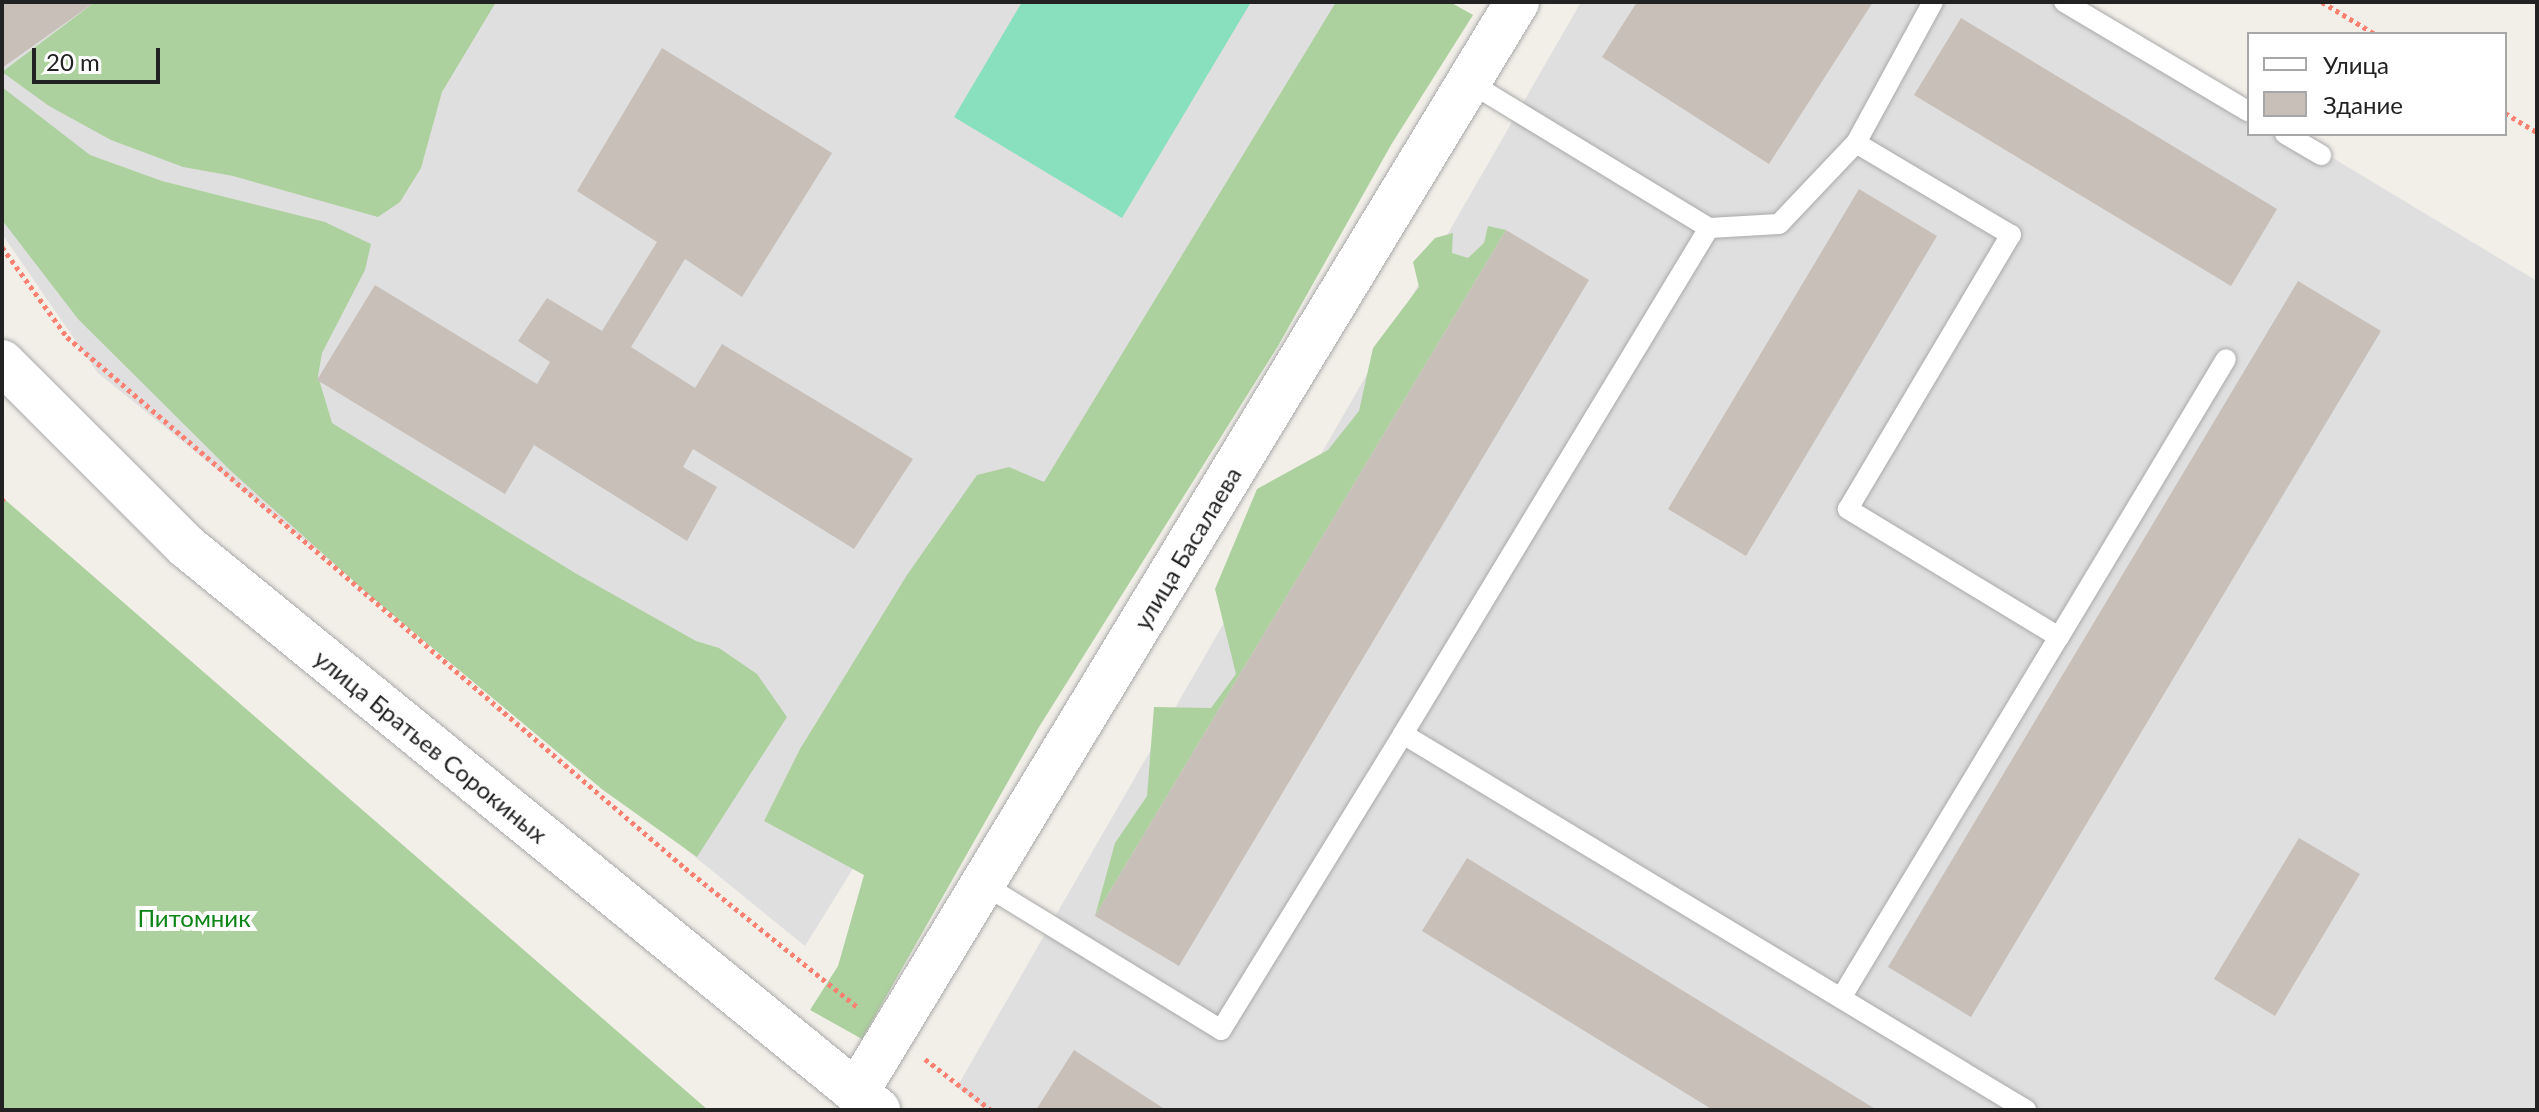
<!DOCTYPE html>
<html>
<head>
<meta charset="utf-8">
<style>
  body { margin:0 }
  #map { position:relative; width:2539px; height:1112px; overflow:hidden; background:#f2efe9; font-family:Lato,sans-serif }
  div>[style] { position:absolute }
  .residential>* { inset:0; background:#e0dfdf }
  .forest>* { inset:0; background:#add19e }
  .pitch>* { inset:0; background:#88e0be }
  .building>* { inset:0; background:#c7bfb8 }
  .path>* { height:5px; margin-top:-2.5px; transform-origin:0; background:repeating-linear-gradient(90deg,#fa8072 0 4px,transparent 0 8px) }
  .roads { filter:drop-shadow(0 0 2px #a9a9a9) drop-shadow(0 0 2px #a9a9a9) }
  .service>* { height:20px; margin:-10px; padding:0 10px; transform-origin:10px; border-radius:10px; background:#fff }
  .tertiary>* { height:44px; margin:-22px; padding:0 22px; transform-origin:22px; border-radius:22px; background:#fff }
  span { translate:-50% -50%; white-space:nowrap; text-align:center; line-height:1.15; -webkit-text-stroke:8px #fff; paint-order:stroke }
  .street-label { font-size:24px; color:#222 }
  .park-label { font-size:24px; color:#0c8416 }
  .frame { position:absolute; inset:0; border:4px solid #222; pointer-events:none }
  .legend { position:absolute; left:2247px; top:32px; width:260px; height:104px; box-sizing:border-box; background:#fff; border:2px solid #a7a7a7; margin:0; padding:10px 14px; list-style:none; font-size:24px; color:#222 }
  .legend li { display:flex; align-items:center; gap:16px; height:40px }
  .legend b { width:40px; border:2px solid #a7a7a7 }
  .scale { position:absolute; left:32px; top:48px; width:128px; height:36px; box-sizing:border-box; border:4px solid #222; border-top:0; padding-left:10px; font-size:24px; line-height:28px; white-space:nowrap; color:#222; -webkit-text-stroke:6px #fff; paint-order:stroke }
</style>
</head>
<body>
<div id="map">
  <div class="residential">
    <div style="clip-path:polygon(2px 2px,1391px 2px,805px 946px,98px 373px,2px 234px)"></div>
    <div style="clip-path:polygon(1581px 2px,2075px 2px,2249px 107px,2249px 134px,2293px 134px,2537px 281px,2537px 1110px,986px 1110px,957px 1087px)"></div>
  </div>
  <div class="forest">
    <div style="clip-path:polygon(95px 2px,496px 2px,442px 92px,421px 168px,400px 202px,378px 217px,233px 176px,183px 167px,111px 140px,49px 106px,2px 72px)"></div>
    <div style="clip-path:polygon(1336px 2px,1450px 2px,1473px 15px,1391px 145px,1278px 346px,1039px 727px,862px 1039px,810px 1010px,838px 966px,864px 875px,764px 821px,800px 749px,907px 575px,977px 475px,1009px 467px,1044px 482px)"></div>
    <div style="clip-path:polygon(2px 87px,90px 155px,162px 181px,325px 222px,371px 244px,365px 270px,322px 353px,318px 376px,332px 423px,575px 573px,696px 641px,719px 648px,757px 674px,787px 717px,697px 857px,603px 790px,368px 594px,231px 471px,78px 319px,2px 220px)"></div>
    <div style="clip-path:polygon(1488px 226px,1506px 230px,1095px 916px,1115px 843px,1147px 796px,1154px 707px,1211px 708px,1236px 674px,1215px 589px,1257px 489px,1328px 450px,1359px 411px,1373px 348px,1419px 287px,1413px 262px,1435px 238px,1453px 233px,1452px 253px,1468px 258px,1484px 243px)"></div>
    <div style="clip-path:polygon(2px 497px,708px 1110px,2px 1110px)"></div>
  </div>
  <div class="pitch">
    <div style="clip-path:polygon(1022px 2px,1251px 2px,1122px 218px,954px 117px)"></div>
  </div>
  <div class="building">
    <div style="clip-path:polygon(2px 2px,95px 2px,2px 68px)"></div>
    <div style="clip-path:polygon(1637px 2px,1873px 2px,1769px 164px,1602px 57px)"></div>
    <div style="clip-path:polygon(1961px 18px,2277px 209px,2231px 286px,1914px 95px)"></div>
    <div style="clip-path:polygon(662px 48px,832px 153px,742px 297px,685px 259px,631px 347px,695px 388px,722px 344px,913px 459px,854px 549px,693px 449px,683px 467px,717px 487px,687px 541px,534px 445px,505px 494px,317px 380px,375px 285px,537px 384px,550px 362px,518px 341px,547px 298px,602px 331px,657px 242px,577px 191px)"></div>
    <div style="clip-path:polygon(1859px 189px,1937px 236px,1746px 556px,1668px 509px)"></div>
    <div style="clip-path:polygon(1506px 230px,1589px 280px,1179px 966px,1095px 916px)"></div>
    <div style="clip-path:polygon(2298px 281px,2381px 331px,1971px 1017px,1888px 967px)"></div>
    <div style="clip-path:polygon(2299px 838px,2360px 874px,2275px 1016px,2214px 979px)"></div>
    <div style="clip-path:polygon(1467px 858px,1877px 1110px,1713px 1110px,1422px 931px)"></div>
    <div style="clip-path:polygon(1074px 1050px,1166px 1110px,1036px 1110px)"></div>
  </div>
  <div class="path">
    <div style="left:2322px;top:2px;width:62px;rotate:31.1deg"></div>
    <div style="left:2505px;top:113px;width:37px;rotate:31deg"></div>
    <div style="left:2px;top:247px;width:111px;rotate:54.2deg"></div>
    <div style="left:67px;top:337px;width:815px;rotate:40.67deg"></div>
    <div style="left:685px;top:868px;width:221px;rotate:38.9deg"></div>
    <div style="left:2px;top:500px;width:3px;rotate:-45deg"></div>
    <div style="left:925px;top:1059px;width:83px;rotate:37.7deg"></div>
  </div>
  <div class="roads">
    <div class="service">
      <div style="left:2064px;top:2px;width:215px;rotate:30.7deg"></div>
      <div style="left:2285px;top:134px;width:42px;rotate:30.3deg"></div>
      <div style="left:1709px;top:228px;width:70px;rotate:-3.3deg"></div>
      <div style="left:1779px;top:224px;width:112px;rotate:-46.5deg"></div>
      <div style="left:1856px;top:143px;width:161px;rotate:-61.4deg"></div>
      <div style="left:2059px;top:637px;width:324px;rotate:-59deg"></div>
      <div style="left:1403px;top:734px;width:591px;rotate:-58.84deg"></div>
      <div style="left:1709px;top:228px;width:281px;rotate:-148.7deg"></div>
      <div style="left:983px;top:884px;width:279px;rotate:31.5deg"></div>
      <div style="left:1221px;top:1030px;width:347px;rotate:-58.4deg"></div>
      <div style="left:1403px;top:734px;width:728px;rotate:31.11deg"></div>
      <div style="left:1841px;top:998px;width:422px;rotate:-58.9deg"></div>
      <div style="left:2059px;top:637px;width:247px;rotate:-148.8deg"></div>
      <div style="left:1848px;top:509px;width:319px;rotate:-59.3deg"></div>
      <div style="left:2011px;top:235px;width:180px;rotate:-149.3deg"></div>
    </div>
    <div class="tertiary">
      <div style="left:2px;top:362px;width:260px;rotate:45deg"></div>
      <div style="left:186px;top:546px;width:893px;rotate:39.18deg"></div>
      <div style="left:856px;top:1093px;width:1276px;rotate:-58.79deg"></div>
    </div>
  </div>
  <div class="street-label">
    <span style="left:1187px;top:548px;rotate:-59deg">улица Басалаева</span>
    <span style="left:431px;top:746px;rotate:39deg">улица Братьев Сорокиных</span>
  </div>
  <div class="park-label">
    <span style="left:194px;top:918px">Питомник</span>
  </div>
  <div class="frame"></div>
  <ul class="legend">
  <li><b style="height:10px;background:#fff"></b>Улица</li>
  <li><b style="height:22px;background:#c7bfb8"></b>Здание</li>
  </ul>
  <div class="scale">20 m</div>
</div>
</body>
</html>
